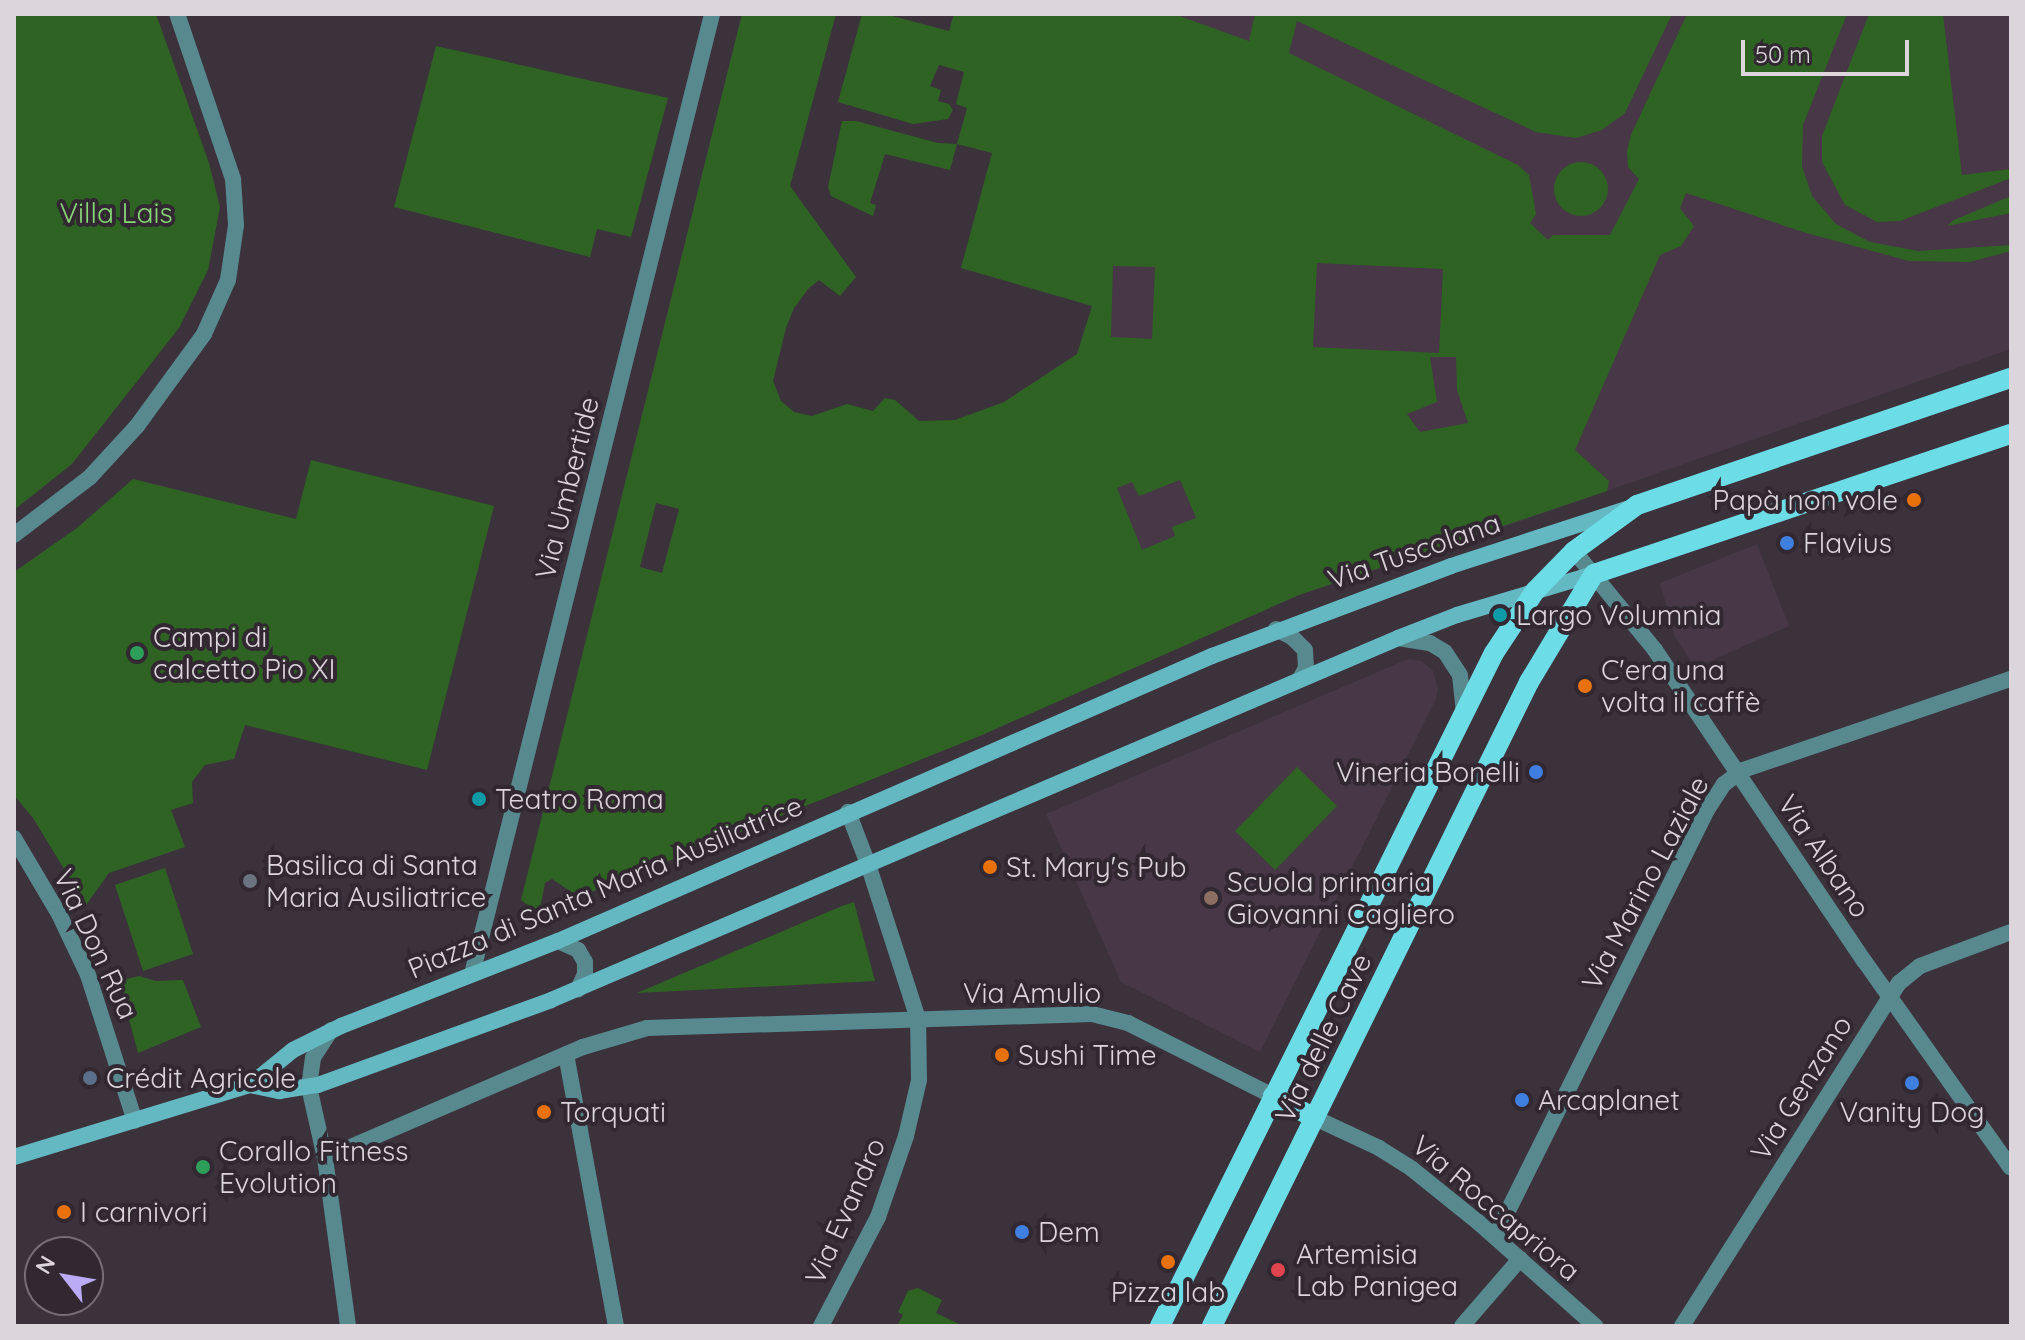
<!DOCTYPE html>
<html>
<head>
<meta charset="utf-8">
<style>
  body { margin:0 }
  #map { position:relative; width:2025px; height:1340px; overflow:hidden; background:#3c323c; font-family:Quicksand,sans-serif }
  div>[style] { position:absolute }
  .built>* { inset:0; background:#473747 }
  .green>* { inset:0; background:#2f6323 }
  .round { border-radius:50% }
  .street>* { height:16px; margin:-8px; padding:0 8px; transform-origin:8px; border-radius:8px; background:#57898f }
  .secondary>* { height:16px; margin:-8px; padding:0 8px; transform-origin:8px; border-radius:8px; background:#64b8c1 }
  .primary>* { height:20px; margin:-10px; padding:0 10px; transform-origin:10px; border-radius:10px; background:#6cdce7 }
  .dots>* { width:22px; height:22px; translate:-50% -50%; box-sizing:border-box; border:4px solid #322832; border-radius:50% }
  span { translate:-50% -50%; white-space:nowrap; text-align:center; line-height:1.15; -webkit-text-stroke:8px #322832; paint-order:stroke }
  .park-label { font-size:28px; color:#89d877 }
  .street-label { font-size:28px; color:#dcd6dc }
  .poi-label { font-size:28px; color:#dcd6dc }
  .right { translate:-100% -50%; text-align:right }
  .left { translate:0 -50%; text-align:left }
  .frame { position:absolute; inset:0; border:16px solid #dcd6dc; pointer-events:none }
  .north { position:absolute; left:24px; top:1236px; width:80px; height:80px; box-sizing:border-box; background:#322832; border:2px solid #766e76; border-radius:50%; rotate:301deg; font-size:22px; font-weight:700; line-height:32px; text-align:center; color:#dcd6dc }
  .north::after { content:''; display:block; margin:auto; width:28px; height:36px; background:#bbaaf6; clip-path:polygon(50% 0,100% 100%,50% 72%,0 100%) }
  .scale { position:absolute; left:1741px; top:40px; width:168px; height:36px; box-sizing:border-box; border:4px solid #dcd6dc; border-top:0; padding-left:10px; font-size:24px; line-height:28px; white-space:nowrap; color:#dcd6dc; -webkit-text-stroke:6px #322832; paint-order:stroke }
</style>
</head>
<body>
<div id="map">
  <div class="built">
    <div style="clip-path:polygon(1166px 14px,2011px 14px,2011px 349px,1453px 545px,1299px 595px,982px 735px,995px 653px,1092px 305px)"></div>
    <div style="clip-path:polygon(1757px 544px,1789px 626px,1695px 668px,1675px 636px,1660px 583px)"></div>
    <div style="clip-path:polygon(1408px 659px,1421px 661px,1433px 671px,1438px 688px,1436px 699px,1260px 1052px,1121px 982px,1046px 814px)"></div>
  </div>
  <div class="green">
    <div style="clip-path:polygon(14px 14px,156px 14px,209px 163px,220px 207px,208px 270px,179px 328px,72px 464px,14px 510px)"></div>
    <div style="clip-path:polygon(evenodd,742px 14px,836px 14px,790px 186px,856px 277px,840px 296px,819px 280px,809px 288px,794px 308px,786px 328px,773px 381px,781px 401px,794px 412px,812px 416px,847px 404px,873px 411px,885px 398px,895px 400px,919px 421px,955px 420px,1004px 402px,1077px 354px,1092px 306px,961px 268px,992px 153px,957px 144px,950px 170px,885px 154px,870px 203px,876px 205px,873px 216px,831px 196px,828px 187px,842px 121px,856px 121px,938px 143px,957px 144px,967px 108px,956px 104px,964px 72px,939px 65px,930px 86px,941px 90px,938px 101px,949px 104px,953px 110px,948px 119px,913px 124px,838px 102px,862px 14px,885px 14px,949px 31px,954px 14px,1174px 14px,1249px 41px,1255px 14px,1672px 14px,1625px 113px,1602px 130px,1576px 138px,1536px 132px,1297px 21px,1289px 53px,1518px 165px,1529px 175px,1536px 214px,1530px 223px,1548px 240px,1553px 235px,1610px 235px,1639px 179px,1628px 167px,1627px 151px,1631px 135px,1687px 14px,1847px 14px,1803px 125px,1802px 166px,1812px 196px,1836px 224px,1870px 242px,1918px 251px,2011px 245px,2011px 251px,1970px 262px,1909px 261px,1803px 232px,1686px 193px,1680px 208px,1694px 226px,1681px 246px,1660px 255px,1575px 450px,1609px 481px,1607px 491px,1299px 595px,982px 735px,584px 895px,576px 895px,552px 879px,545px 883px,539px 913px,521px 900px,742px 14px,1317px 263px,1443px 269px,1439px 353px,1313px 347px,1317px 263px,742px 14px,1113px 266px,1155px 267px,1152px 339px,1111px 337px,1113px 266px,742px 14px,1430px 357px,1456px 357px,1457px 390px,1468px 423px,1420px 432px,1407px 414px,1437px 402px,1430px 357px,742px 14px,1180px 480px,1196px 518px,1172px 527px,1175px 536px,1142px 550px,1117px 488px,1132px 482px,1139px 496px,1180px 480px,742px 14px,656px 503px,679px 509px,662px 573px,640px 567px,656px 503px)"></div>
    <div style="clip-path:polygon(1869px 14px,1943px 14px,1962px 175px,2011px 169px,2011px 178px,1900px 221px,1877px 222px,1845px 205px,1822px 162px,1822px 136px)"></div>
    <div style="clip-path:polygon(436px 46px,668px 98px,631px 237px,597px 229px,590px 257px,394px 207px)"></div>
    <div class="round" style="left:1554px;top:162px;width:54px;height:54px"></div>
    <div style="clip-path:polygon(2011px 196px,2011px 213px,1947px 226px,1954px 220px)"></div>
    <div style="clip-path:polygon(311px 460px,494px 506px,427px 770px,245px 725px,234px 759px,205px 765px,192px 782px,193px 803px,171px 810px,185px 847px,109px 873px,86px 905px,33px 818px,14px 795px,14px 572px,77px 528px,133px 479px,296px 519px)"></div>
    <div style="clip-path:polygon(1297px 767px,1337px 806px,1275px 870px,1235px 831px)"></div>
    <div style="clip-path:polygon(165px 868px,193px 954px,143px 971px,115px 885px)"></div>
    <div style="clip-path:polygon(854px 902px,875px 981px,637px 993px,842px 906px)"></div>
    <div style="clip-path:polygon(139px 976px,156px 981px,183px 980px,201px 1027px,138px 1053px,119px 981px)"></div>
    <div style="clip-path:polygon(918px 1288px,942px 1300px,936px 1313px,963px 1326px,897px 1326px,903px 1315px,898px 1312px,908px 1291px)"></div>
  </div>
  <div class="street">
    <div style="left:14px;top:535px;width:96px;rotate:-37.3deg"></div>
    <div style="left:90px;top:477px;width:69px;rotate:-47.3deg"></div>
    <div style="left:137px;top:426px;width:114px;rotate:-53.9deg"></div>
    <div style="left:204px;top:334px;width:59px;rotate:-66deg"></div>
    <div style="left:228px;top:280px;width:56px;rotate:-81.7deg"></div>
    <div style="left:236px;top:225px;width:46px;rotate:-93.7deg"></div>
    <div style="left:233px;top:179px;width:174px;rotate:-108.7deg"></div>
    <div style="left:1574px;top:551px;width:128px;rotate:50.7deg"></div>
    <div style="left:1655px;top:650px;width:376px;rotate:56.1deg"></div>
    <div style="left:1865px;top:962px;width:252px;rotate:54.7deg"></div>
    <div style="left:1276px;top:629px;width:18px;rotate:27deg"></div>
    <div style="left:1292px;top:637px;width:18px;rotate:45deg"></div>
    <div style="left:1305px;top:650px;width:18px;rotate:87deg"></div>
    <div style="left:1306px;top:668px;width:13px;rotate:119deg"></div>
    <div style="left:1398px;top:638px;width:32px;rotate:9deg"></div>
    <div style="left:1430px;top:643px;width:17px;rotate:31deg"></div>
    <div style="left:1445px;top:652px;width:27px;rotate:57deg"></div>
    <div style="left:1460px;top:675px;width:36px;rotate:84deg"></div>
    <div style="left:14px;top:838px;width:88px;rotate:59.4deg"></div>
    <div style="left:59px;top:914px;width:68px;rotate:64.6deg"></div>
    <div style="left:88px;top:975px;width:153px;rotate:72.2deg"></div>
    <div style="left:558px;top:941px;width:22px;rotate:24deg"></div>
    <div style="left:578px;top:950px;width:14px;rotate:60deg"></div>
    <div style="left:585px;top:962px;width:12px;rotate:90deg"></div>
    <div style="left:585px;top:974px;width:17px;rotate:114deg"></div>
    <div style="left:472px;top:974px;width:990px;rotate:-75.96deg"></div>
    <div style="left:331px;top:1030px;width:33px;rotate:123deg"></div>
    <div style="left:313px;top:1058px;width:29px;rotate:98deg"></div>
    <div style="left:309px;top:1087px;width:73px;rotate:77.3deg"></div>
    <div style="left:325px;top:1158px;width:170px;rotate:82.2deg"></div>
    <div style="left:566px;top:1054px;width:277px;rotate:79.6deg"></div>
    <div style="left:1315px;top:1118px;width:71px;rotate:25.1deg"></div>
    <div style="left:1379px;top:1148px;width:39px;rotate:32deg"></div>
    <div style="left:1412px;top:1169px;width:85px;rotate:38.8deg"></div>
    <div style="left:1478px;top:1222px;width:157px;rotate:41.6deg"></div>
    <div style="left:325px;top:1158px;width:281px;rotate:-23.3deg"></div>
    <div style="left:583px;top:1047px;width:67px;rotate:-16.5deg"></div>
    <div style="left:647px;top:1028px;width:445px;rotate:-1.8deg"></div>
    <div style="left:1092px;top:1014px;width:37px;rotate:14deg"></div>
    <div style="left:1128px;top:1023px;width:162px;rotate:26.7deg"></div>
    <div style="left:1495px;top:1237px;width:477px;rotate:-63.6deg"></div>
    <div style="left:1707px;top:810px;width:31px;rotate:-57deg"></div>
    <div style="left:1724px;top:784px;width:24px;rotate:-36deg"></div>
    <div style="left:1743px;top:770px;width:283px;rotate:-18.8deg"></div>
    <div style="left:821px;top:1326px;width:123px;rotate:-62.4deg"></div>
    <div style="left:878px;top:1217px;width:86px;rotate:-70.9deg"></div>
    <div style="left:906px;top:1136px;width:57px;rotate:-76.9deg"></div>
    <div style="left:919px;top:1080px;width:61px;rotate:-90.9deg"></div>
    <div style="left:918px;top:1019px;width:163px;rotate:-107.9deg"></div>
    <div style="left:868px;top:864px;width:56px;rotate:-111deg"></div>
    <div style="left:1462px;top:1326px;width:89px;rotate:-49.1deg"></div>
    <div style="left:1682px;top:1326px;width:406px;rotate:-57.7deg"></div>
    <div style="left:1899px;top:983px;width:27px;rotate:-39deg"></div>
    <div style="left:1920px;top:966px;width:97px;rotate:-20.5deg"></div>
  </div>
  <div class="secondary">
    <div style="left:250px;top:1085px;width:30px;rotate:12deg"></div>
    <div style="left:279px;top:1091px;width:39px;rotate:-9deg"></div>
    <div style="left:318px;top:1085px;width:248px;rotate:-20deg"></div>
    <div style="left:551px;top:1000px;width:921px;rotate:-23.14deg"></div>
    <div style="left:1398px;top:638px;width:63px;rotate:-21.3deg"></div>
    <div style="left:1457px;top:615px;width:143px;rotate:-16.7deg"></div>
    <div style="left:14px;top:1157px;width:247px;rotate:-17deg"></div>
    <div style="left:250px;top:1085px;width:55px;rotate:-39.1deg"></div>
    <div style="left:293px;top:1050px;width:54px;rotate:-26.6deg"></div>
    <div style="left:341px;top:1026px;width:233px;rotate:-21.4deg"></div>
    <div style="left:558px;top:941px;width:713px;rotate:-23.55deg"></div>
    <div style="left:1212px;top:656px;width:255px;rotate:-20.6deg"></div>
    <div style="left:1451px;top:566px;width:184px;rotate:-18deg"></div>
  </div>
  <div class="primary">
    <div style="left:1273px;top:1096px;width:47px;rotate:27.6deg"></div>
    <div style="left:1160px;top:1326px;width:751px;rotate:-63.61deg"></div>
    <div style="left:1494px;top:653px;width:74px;rotate:-56.5deg"></div>
    <div style="left:1535px;top:591px;width:56px;rotate:-45.7deg"></div>
    <div style="left:1574px;top:551px;width:78px;rotate:-36.1deg"></div>
    <div style="left:1637px;top:505px;width:395px;rotate:-18.8deg"></div>
    <div style="left:1212px;top:1326px;width:718px;rotate:-63.79deg"></div>
    <div style="left:1529px;top:682px;width:126px;rotate:-59deg"></div>
    <div style="left:1594px;top:574px;width:440px;rotate:-18.6deg"></div>
  </div>
  <div class="dots">
    <div style="left:1914px;top:500px;background:#e8710a"></div>
    <div style="left:1787px;top:543px;background:#3f7fe0"></div>
    <div style="left:1500px;top:615px;background:#0f9aa8"></div>
    <div style="left:137px;top:653px;background:#2e9e5b"></div>
    <div style="left:1585px;top:686px;background:#e8710a"></div>
    <div style="left:1536px;top:772px;background:#3f7fe0"></div>
    <div style="left:479px;top:799px;background:#0f9aa8"></div>
    <div style="left:990px;top:867px;background:#e8710a"></div>
    <div style="left:250px;top:881px;background:#6b7280"></div>
    <div style="left:1211px;top:898px;background:#8d6e63"></div>
    <div style="left:1002px;top:1055px;background:#e8710a"></div>
    <div style="left:90px;top:1078px;background:#5c6f8a"></div>
    <div style="left:1912px;top:1083px;background:#3f7fe0"></div>
    <div style="left:1522px;top:1100px;background:#3f7fe0"></div>
    <div style="left:544px;top:1112px;background:#e8710a"></div>
    <div style="left:203px;top:1167px;background:#2e9e5b"></div>
    <div style="left:64px;top:1212px;background:#e8710a"></div>
    <div style="left:1022px;top:1232px;background:#3f7fe0"></div>
    <div style="left:1168px;top:1262px;background:#e8710a"></div>
    <div style="left:1278px;top:1270px;background:#e0444e"></div>
  </div>
  <div class="park-label">
    <span style="left:116px;top:213px">Villa Lais</span>
  </div>
  <div class="street-label">
    <span style="left:567px;top:488px;rotate:-76deg">Via Umbertide</span>
    <span style="left:1414px;top:551px;rotate:-19deg">Via Tuscolana</span>
    <span style="left:1824px;top:856px;rotate:56deg">Via Albano</span>
    <span style="left:1645px;top:883px;rotate:-62deg">Via Marino Laziale</span>
    <span style="left:605px;top:887px;rotate:-23deg">Piazza di Santa Maria Ausiliatrice</span>
    <span style="left:96px;top:944px;rotate:65deg">Via Don Rua</span>
    <span style="left:1032px;top:993px">Via Amulio</span>
    <span style="left:1323px;top:1038px;rotate:-64deg">Via delle Cave</span>
    <span style="left:1801px;top:1088px;rotate:-58deg">Via Genzano</span>
    <span style="left:1496px;top:1208px;rotate:40deg">Via Roccapriora</span>
    <span style="left:845px;top:1211px;rotate:-66deg">Via Evandro</span>
  </div>
  <div class="poi-label">
    <span class="right" style="left:1898px;top:500px">Papà non vole</span>
    <span class="left" style="left:1803px;top:543px">Flavius</span>
    <span class="left" style="left:1516px;top:615px">Largo Volumnia</span>
    <span class="left" style="left:153px;top:653px">Campi di<br>calcetto Pio XI</span>
    <span class="left" style="left:1601px;top:686px">C'era una<br>volta il caffè</span>
    <span class="right" style="left:1520px;top:772px">Vineria Bonelli</span>
    <span class="left" style="left:495px;top:799px">Teatro Roma</span>
    <span class="left" style="left:266px;top:881px">Basilica di Santa<br>Maria Ausiliatrice</span>
    <span class="left" style="left:1006px;top:867px">St. Mary's Pub</span>
    <span class="left" style="left:1227px;top:898px">Scuola primaria<br>Giovanni Cagliero</span>
    <span class="left" style="left:1018px;top:1055px">Sushi Time</span>
    <span class="left" style="left:106px;top:1078px">Crédit Agricole</span>
    <span class="left" style="left:1538px;top:1100px">Arcaplanet</span>
    <span class="left" style="left:560px;top:1112px">Torquati</span>
    <span style="left:1912px;top:1112px">Vanity Dog</span>
    <span class="left" style="left:219px;top:1167px">Corallo Fitness<br>Evolution</span>
    <span class="left" style="left:80px;top:1212px">I carnivori</span>
    <span class="left" style="left:1038px;top:1232px">Dem</span>
    <span class="left" style="left:1296px;top:1270px">Artemisia<br>Lab Panigea</span>
    <span style="left:1168px;top:1292px">Pizza lab</span>
  </div>
  <div class="frame"></div>
  <div class="north">N</div>
  <div class="scale">50 m</div>
</div>
</body>
</html>
